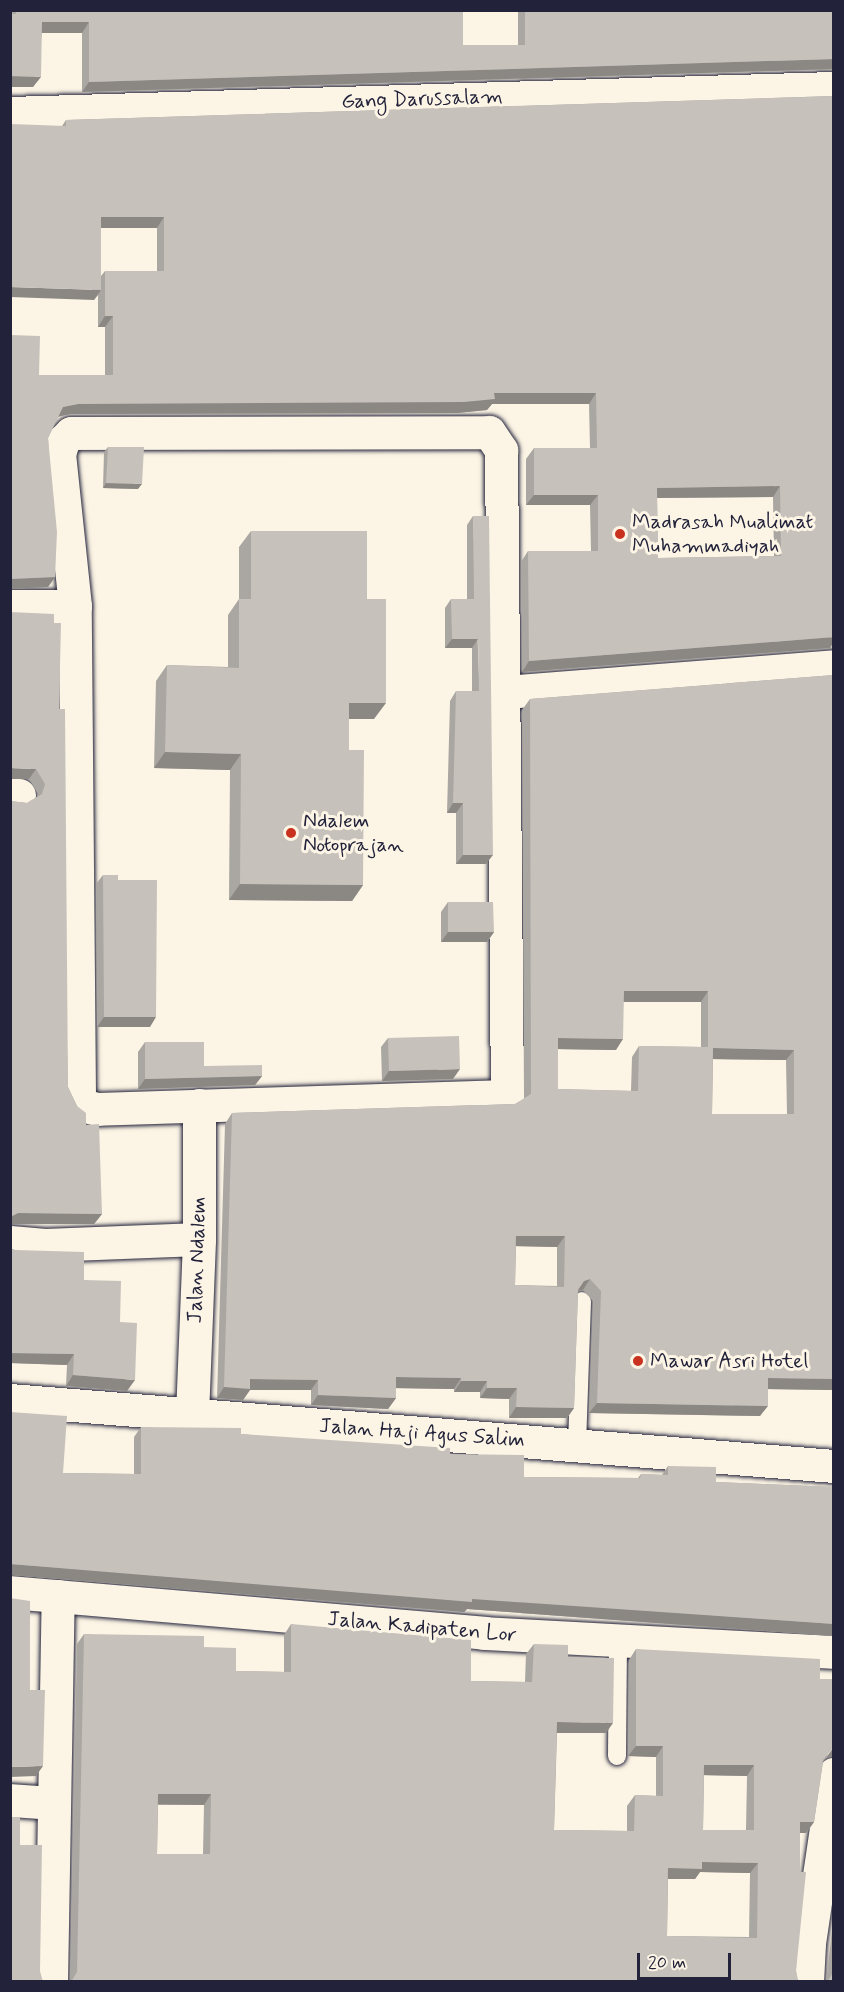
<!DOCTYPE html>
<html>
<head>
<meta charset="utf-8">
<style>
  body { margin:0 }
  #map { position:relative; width:844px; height:1992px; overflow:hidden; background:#fcf5e5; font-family:Mynerve,sans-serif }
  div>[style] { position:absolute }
  .roads { filter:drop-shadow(0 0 2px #22223b) drop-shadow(0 0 2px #22223b) }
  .service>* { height:18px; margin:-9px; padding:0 9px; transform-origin:9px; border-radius:9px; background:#fcf5e5 }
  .minor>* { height:33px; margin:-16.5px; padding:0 16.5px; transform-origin:16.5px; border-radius:16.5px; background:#fcf5e5 }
  .tertiary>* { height:33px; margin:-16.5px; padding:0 16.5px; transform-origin:16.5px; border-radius:16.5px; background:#fcf5e5 }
  .wall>* { inset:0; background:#aaa6a1 }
  .shaded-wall>* { inset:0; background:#8b8783 }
  .building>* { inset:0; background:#c6c1bb }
  .dots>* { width:16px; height:16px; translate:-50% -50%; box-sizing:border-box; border:3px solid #fcf5e5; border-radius:50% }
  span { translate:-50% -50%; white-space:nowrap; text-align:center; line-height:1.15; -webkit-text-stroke:6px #fcf5e5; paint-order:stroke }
  .street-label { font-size:21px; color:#22223b }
  .poi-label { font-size:21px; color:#22223b }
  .left { translate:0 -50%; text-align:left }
  .frame { position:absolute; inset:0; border:12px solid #22223b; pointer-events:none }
  .scale { position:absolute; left:637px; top:1953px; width:94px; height:27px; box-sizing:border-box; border:3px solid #22223b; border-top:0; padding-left:8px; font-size:18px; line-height:21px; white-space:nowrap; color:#22223b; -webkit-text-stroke:4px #fcf5e5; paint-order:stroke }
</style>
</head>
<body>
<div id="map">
  <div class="roads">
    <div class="service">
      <div style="left:577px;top:1445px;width:144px;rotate:-88deg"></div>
      <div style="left:617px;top:1756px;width:116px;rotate:-89.5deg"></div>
    </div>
    <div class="minor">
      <div style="left:10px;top:113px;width:824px;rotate:-1.74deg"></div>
      <div style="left:489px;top:432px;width:22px;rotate:56deg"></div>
      <div style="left:501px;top:450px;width:646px;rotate:89.47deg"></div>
      <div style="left:507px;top:1096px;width:410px;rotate:178.2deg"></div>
      <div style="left:97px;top:1109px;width:12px;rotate:-166deg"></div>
      <div style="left:85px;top:1106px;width:11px;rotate:-124deg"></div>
      <div style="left:79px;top:1097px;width:491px;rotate:-90.5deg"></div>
      <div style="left:75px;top:606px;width:153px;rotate:-96deg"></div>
      <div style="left:59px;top:454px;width:14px;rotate:-73deg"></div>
      <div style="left:63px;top:441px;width:11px;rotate:-45deg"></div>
      <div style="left:71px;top:433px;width:418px;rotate:-0.1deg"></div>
      <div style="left:10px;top:606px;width:65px"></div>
      <div style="left:506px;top:692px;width:329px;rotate:-4.5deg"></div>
      <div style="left:10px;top:795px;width:9px"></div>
      <div style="left:10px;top:1242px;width:35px;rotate:5deg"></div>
      <div style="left:45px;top:1245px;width:154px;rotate:-2.2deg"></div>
      <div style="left:192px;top:1415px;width:176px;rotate:-87.7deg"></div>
      <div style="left:199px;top:1239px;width:134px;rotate:-90deg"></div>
      <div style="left:10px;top:1592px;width:476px;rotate:4.9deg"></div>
      <div style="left:484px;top:1633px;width:351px;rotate:3.1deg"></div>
      <div style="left:10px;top:1800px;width:43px;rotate:4deg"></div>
      <div style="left:51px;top:1982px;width:386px;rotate:-89deg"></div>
      <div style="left:807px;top:1982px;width:39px;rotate:-87deg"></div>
      <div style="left:809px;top:1943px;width:171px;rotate:-81.6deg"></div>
    </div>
    <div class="tertiary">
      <div style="left:10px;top:1400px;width:827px;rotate:4.58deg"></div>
    </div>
  </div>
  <div class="wall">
    <div style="clip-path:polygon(10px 10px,463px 10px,463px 45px,518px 45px,518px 10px,834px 10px,834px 69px,82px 92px,82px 33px,42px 33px,33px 87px,10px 87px)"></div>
    <div style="clip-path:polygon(evenodd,834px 96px,830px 648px,522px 672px,521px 562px,528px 551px,591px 551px,590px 505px,526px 505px,526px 459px,534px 448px,590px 448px,589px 404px,492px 404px,487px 410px,457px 413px,71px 414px,58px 417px,48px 438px,55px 577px,48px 587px,10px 589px,10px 335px,39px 375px,105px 375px,105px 327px,98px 327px,98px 295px,94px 300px,62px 126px,66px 120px,834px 96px,101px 228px,157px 228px,157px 271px,105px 271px,101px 276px,101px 228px,834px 96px,773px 497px,774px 556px,658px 558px,657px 498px,773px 497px)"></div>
    <div style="clip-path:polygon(108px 447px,138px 489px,103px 488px,104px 452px)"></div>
    <div style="clip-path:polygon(473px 516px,486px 864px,456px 864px,456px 813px,447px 813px,450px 701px,456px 691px,472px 691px,472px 648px,445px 648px,445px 608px,451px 599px,467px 599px,467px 525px)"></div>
    <div style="clip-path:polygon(251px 531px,367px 599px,374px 719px,349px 719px,349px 750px,363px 885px,352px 901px,229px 900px,230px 770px,154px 768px,156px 681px,167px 665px,228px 667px,228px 615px,239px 599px,239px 547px)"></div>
    <div style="clip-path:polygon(54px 623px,59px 709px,68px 1087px,86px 1125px,102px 1214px,94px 1224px,10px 1224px,10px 801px,27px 803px,37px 797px,38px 794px,29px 779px)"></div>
    <div style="clip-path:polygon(evenodd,834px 675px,834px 1390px,768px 1389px,760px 1416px,589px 1413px,593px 1301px,583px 1290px,578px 1291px,574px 1408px,567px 1418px,509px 1418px,509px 1399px,480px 1398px,480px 1392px,454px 1392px,454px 1389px,396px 1388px,396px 1398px,388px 1409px,311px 1405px,311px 1390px,250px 1390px,243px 1400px,217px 1398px,225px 1124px,232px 1113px,515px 1104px,524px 1099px,522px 710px,530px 699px,834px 675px,623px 1002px,701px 1002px,701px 1047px,639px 1046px,632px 1057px,631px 1091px,558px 1089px,558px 1049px,616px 1050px,623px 1002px,834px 675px,713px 1059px,786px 1060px,787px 1114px,712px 1114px,713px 1059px,834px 675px,516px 1246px,557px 1247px,557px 1286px,515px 1285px,516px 1246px)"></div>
    <div style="clip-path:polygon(103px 875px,118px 880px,150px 1027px,97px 1027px,96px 884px)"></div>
    <div style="clip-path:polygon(448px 902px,494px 932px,487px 942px,441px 942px,441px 912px)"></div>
    <div style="clip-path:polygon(388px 1038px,453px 1079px,382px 1081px,381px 1047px)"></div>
    <div style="clip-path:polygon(145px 1042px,204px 1066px,262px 1076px,255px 1085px,138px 1089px,138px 1052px)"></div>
    <div style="clip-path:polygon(10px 1248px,84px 1280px,120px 1322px,127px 1391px,66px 1386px,67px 1365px,10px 1363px)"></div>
    <div style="clip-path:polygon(10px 1412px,63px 1473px,134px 1474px,134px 1437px,141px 1427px,241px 1434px,450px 1454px,524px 1477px,638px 1478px,641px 1474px,662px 1475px,668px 1466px,716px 1482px,834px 1487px,834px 1636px,467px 1609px,464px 1612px,10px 1575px)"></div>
    <div style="clip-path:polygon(evenodd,291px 1624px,471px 1681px,525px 1682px,526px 1654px,534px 1644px,568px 1657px,606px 1733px,557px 1733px,554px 1830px,627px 1831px,627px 1806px,635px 1795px,656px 1796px,656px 1757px,628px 1756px,629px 1660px,636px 1649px,820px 1679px,827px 1757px,823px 1762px,814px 1822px,806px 1833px,800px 1833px,796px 1971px,798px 1981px,800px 1982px,70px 1982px,77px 1644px,84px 1634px,204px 1647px,236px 1671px,284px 1672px,284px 1635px,291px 1624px,704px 1775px,747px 1776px,746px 1830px,703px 1830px,704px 1775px,291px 1624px,158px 1805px,204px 1805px,203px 1854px,157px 1854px,158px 1805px,291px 1624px,700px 1872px,750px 1873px,749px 1937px,667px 1936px,668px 1879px,695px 1879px,700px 1872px)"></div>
    <div style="clip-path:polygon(834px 1913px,834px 1982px,826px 1982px)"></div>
  </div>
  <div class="shaded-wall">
    <div style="clip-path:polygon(42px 22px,89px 22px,82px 33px,35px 33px)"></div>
    <div style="clip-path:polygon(834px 59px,834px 69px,82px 92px,89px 82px)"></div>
    <div style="clip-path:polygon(10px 76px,41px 77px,33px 87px,10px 87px)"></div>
    <div style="clip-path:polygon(101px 217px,164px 217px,157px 228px,94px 228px)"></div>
    <div style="clip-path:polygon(10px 287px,101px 290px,94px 300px,10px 297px)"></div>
    <div style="clip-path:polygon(105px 316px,113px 316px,105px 327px,98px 327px)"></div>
    <div style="clip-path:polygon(494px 393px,596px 393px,589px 404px,492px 404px,487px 410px,457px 413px,71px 414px,55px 417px,63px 407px,78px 404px)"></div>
    <div style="clip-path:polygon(106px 483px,142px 484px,138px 489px,103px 488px)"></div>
    <div style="clip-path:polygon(780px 486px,773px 497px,649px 498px,657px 488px)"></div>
    <div style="clip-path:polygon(534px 495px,598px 495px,590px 505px,526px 505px)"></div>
    <div style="clip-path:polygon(55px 577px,48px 587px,10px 589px,10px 579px)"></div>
    <div style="clip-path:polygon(834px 637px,834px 642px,830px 648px,522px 672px,529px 661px)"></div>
    <div style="clip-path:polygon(452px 639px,478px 639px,472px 648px,445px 648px)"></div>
    <div style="clip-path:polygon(349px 703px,386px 703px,374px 719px,338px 719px)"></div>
    <div style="clip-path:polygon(165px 752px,241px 754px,230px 770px,154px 768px)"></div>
    <div style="clip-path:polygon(10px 768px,36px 769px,29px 779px,10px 779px)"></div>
    <div style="clip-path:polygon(453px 803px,463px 803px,456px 813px,447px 813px)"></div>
    <div style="clip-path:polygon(463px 855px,493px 855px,486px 864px,456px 864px)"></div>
    <div style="clip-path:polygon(240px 884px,363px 885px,352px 901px,229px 900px)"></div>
    <div style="clip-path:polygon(448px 932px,494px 932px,487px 942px,441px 942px)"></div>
    <div style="clip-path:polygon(624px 991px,708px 991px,701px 1002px,616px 1002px)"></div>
    <div style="clip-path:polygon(104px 1017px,156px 1017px,150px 1027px,97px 1027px)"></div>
    <div style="clip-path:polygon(558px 1038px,623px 1039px,616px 1050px,551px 1049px)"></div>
    <div style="clip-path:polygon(713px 1048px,794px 1050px,786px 1060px,705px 1059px)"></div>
    <div style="clip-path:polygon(460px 1069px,453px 1079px,382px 1081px,389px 1071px)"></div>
    <div style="clip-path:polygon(262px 1076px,255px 1085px,138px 1089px,145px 1079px)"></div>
    <div style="clip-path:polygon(18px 1213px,102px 1214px,94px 1224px,10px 1224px,10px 1217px)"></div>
    <div style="clip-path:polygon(516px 1236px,565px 1236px,557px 1247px,509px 1246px)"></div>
    <div style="clip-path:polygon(590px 1279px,583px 1290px,576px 1291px,584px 1281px)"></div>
    <div style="clip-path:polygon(10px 1353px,74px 1354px,67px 1365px,10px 1363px)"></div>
    <div style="clip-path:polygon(73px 1375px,135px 1380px,127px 1391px,66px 1386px)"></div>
    <div style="clip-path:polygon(396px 1377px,461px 1378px,454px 1389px,388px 1388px)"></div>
    <div style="clip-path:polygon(768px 1378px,834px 1379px,834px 1390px,761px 1389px)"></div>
    <div style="clip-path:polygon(250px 1379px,318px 1380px,311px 1390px,250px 1390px,243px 1400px,217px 1398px,224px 1387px)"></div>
    <div style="clip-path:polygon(461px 1381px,487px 1381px,480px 1392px,454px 1392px)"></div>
    <div style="clip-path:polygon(487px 1388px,517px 1388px,509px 1399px,480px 1398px)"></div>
    <div style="clip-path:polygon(318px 1395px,396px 1398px,388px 1409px,311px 1405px)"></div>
    <div style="clip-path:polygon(597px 1403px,768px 1406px,760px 1416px,589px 1413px)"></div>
    <div style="clip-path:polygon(516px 1407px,574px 1408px,567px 1418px,509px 1418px)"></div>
    <div style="clip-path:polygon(10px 1564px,834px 1624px,834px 1636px,467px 1609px,464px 1612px,10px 1575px)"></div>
    <div style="clip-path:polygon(557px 1722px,613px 1723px,606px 1733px,550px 1733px)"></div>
    <div style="clip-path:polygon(636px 1746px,663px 1746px,656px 1757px,628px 1756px)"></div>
    <div style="clip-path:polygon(834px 1747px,834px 1756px,827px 1757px,816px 1771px)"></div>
    <div style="clip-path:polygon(704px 1765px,754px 1765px,747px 1776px,696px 1775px)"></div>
    <div style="clip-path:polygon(43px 1766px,36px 1776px,10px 1777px,10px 1767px)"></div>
    <div style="clip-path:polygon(158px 1794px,211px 1794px,204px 1805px,151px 1804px)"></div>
    <div style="clip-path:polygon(800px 1822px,814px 1822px,806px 1833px,793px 1833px)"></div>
    <div style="clip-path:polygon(702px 1862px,758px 1863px,750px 1873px,700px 1872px,695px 1879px,661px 1879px,668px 1868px)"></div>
  </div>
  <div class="building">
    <div style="clip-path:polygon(16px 10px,463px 10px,463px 45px,525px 45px,525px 10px,834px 10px,834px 59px,89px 82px,89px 22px,42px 22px,41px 77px,10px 76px,10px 14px,16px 14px)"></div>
    <div style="clip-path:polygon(evenodd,834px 96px,834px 637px,529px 661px,528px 551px,598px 551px,598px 495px,534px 495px,534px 448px,597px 448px,596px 393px,494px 393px,495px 399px,464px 402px,78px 404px,63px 407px,48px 438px,57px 532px,55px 577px,10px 579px,10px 335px,40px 336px,39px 375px,113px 375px,113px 316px,105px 316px,105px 271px,164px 271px,164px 217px,101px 217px,101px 290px,10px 287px,10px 124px,66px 126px,66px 120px,834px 96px,780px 486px,781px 556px,658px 558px,657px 488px,780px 486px)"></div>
    <div style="clip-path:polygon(108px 447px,144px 447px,142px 484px,106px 483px)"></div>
    <div style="clip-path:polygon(473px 516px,489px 516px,493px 855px,463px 855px,463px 803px,453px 803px,456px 691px,479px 691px,478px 639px,452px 639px,451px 599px,474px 599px)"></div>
    <div style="clip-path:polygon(251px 531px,367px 531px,367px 599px,386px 599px,386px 703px,349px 703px,349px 750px,364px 750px,363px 885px,240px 884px,241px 754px,165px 752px,167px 665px,239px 668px,239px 599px,251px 599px)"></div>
    <div style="clip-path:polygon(10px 612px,54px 614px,54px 623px,61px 623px,59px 709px,65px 709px,68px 1087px,77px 1106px,86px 1113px,86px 1125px,99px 1124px,102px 1214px,18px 1213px,10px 1217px,10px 801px,27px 803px,42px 794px,45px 784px,36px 769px,10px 768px)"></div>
    <div style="clip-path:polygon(evenodd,834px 675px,834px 1379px,768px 1378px,768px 1406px,597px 1403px,601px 1291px,590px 1279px,584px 1281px,578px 1290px,574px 1408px,516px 1407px,517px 1388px,487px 1388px,487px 1381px,461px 1381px,461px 1378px,396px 1377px,396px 1398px,318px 1395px,318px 1380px,250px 1379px,250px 1389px,224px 1387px,232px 1113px,515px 1104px,531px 1094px,530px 699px,834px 675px,624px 991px,708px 991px,708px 1047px,639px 1046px,638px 1091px,558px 1089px,558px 1038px,623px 1039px,624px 991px,834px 675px,713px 1048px,794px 1050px,794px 1114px,712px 1114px,713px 1048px,834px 675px,516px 1236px,565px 1236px,564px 1287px,515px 1285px,516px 1236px)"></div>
    <div style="clip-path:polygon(103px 875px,118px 875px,118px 880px,157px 880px,156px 1017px,104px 1017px)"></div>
    <div style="clip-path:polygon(448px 902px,493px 902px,494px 932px,448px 932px)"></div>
    <div style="clip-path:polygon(459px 1036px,460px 1069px,389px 1071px,388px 1038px)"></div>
    <div style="clip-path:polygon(145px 1042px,204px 1042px,204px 1066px,262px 1065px,262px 1076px,145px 1079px)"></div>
    <div style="clip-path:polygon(10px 1248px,15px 1250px,84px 1252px,84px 1280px,121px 1281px,120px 1322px,137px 1323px,135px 1380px,73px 1375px,74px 1354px,10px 1353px)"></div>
    <div style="clip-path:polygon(10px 1412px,67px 1416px,63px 1473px,141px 1474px,141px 1427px,241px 1428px,241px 1434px,450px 1448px,450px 1454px,524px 1455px,524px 1477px,640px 1478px,641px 1474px,668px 1475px,668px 1466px,716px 1467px,716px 1482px,834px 1487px,834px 1624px,472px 1599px,472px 1602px,10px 1564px)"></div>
    <div style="clip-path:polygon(10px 1598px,30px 1601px,30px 1690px,45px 1690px,43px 1766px,10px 1767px)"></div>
    <div style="clip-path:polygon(evenodd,291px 1624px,471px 1640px,471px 1681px,532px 1682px,534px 1644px,568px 1645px,568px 1657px,614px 1658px,613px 1723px,557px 1722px,554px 1830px,634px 1831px,635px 1795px,663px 1796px,663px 1746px,636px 1746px,636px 1649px,820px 1659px,820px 1679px,834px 1679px,834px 1747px,823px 1760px,814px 1822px,800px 1822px,800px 1872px,806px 1872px,796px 1971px,798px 1981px,800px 1982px,71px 1982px,77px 1972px,84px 1634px,204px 1636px,204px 1647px,236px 1648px,236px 1671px,291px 1672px,291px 1624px,704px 1765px,754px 1765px,754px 1830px,703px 1830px,704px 1765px,291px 1624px,158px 1794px,211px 1794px,210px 1854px,157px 1854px,158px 1794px,291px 1624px,702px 1862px,758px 1863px,757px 1938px,667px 1936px,668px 1868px,702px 1869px,702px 1862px)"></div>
    <div style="clip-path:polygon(10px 1817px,20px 1817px,20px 1845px,42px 1845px,40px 1971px,43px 1982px,10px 1982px)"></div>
    <div style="clip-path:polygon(834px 1968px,834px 1982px,827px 1982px,833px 1973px)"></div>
  </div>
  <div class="dots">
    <div style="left:620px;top:534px;background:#c8321e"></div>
    <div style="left:291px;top:833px;background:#c8321e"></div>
    <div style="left:638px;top:1361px;background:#c8321e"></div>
  </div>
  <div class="street-label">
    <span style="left:422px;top:99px;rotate:-2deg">Gang Darussalam</span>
    <span style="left:197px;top:1260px;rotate:-88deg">Jalan Ndalem</span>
    <span style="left:422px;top:1433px;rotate:4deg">Jalan Haji Agus Salim</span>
    <span style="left:422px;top:1627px;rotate:5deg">Jalan Kadipaten Lor</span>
  </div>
  <div class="poi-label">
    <span class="left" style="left:632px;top:534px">Madrasah Mualimat<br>Muhammadiyah</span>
    <span class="left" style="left:303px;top:833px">Ndalem<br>Notoprajan</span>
    <span class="left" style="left:650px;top:1361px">Mawar Asri Hotel</span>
  </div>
  <div class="frame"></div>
  <div class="scale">20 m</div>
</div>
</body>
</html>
